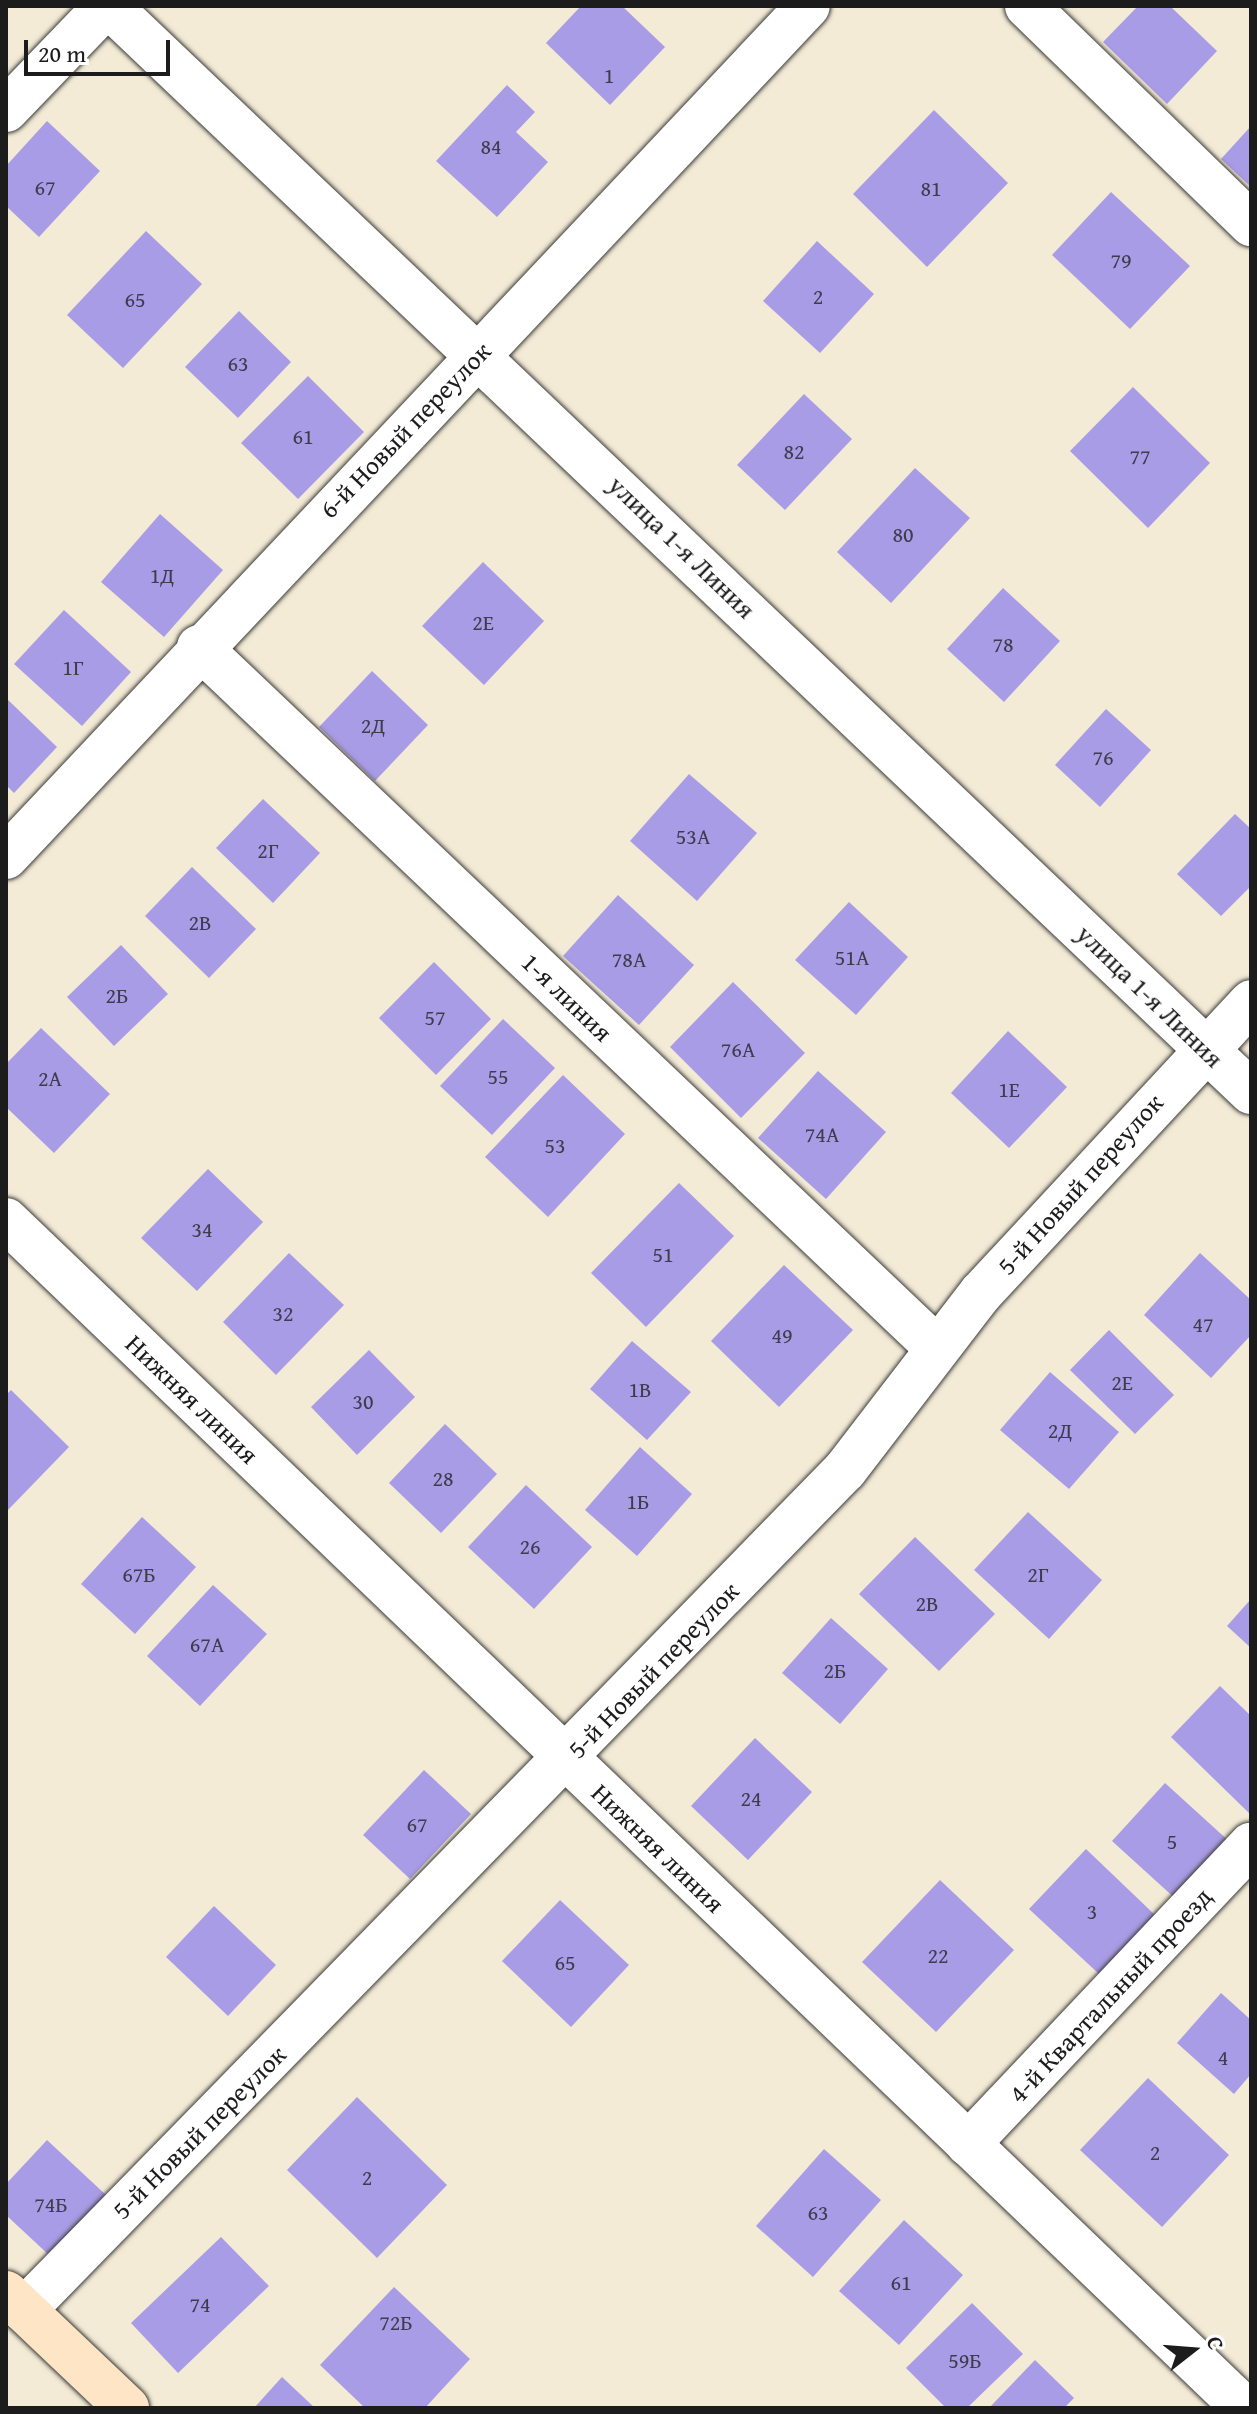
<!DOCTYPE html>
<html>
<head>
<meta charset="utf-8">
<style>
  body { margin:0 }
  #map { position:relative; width:1257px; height:2414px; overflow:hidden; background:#f3ebd6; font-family:"Gentium Book Plus",serif }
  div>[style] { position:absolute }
  .building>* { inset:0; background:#a99ce6 }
  .roads { filter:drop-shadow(0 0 2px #3c3b38) drop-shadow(0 0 2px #3c3b38) }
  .street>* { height:44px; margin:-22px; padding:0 22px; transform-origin:22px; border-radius:22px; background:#fff }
  .secondary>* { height:44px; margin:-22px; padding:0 22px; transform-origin:22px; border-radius:22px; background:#fde5c5 }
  span { translate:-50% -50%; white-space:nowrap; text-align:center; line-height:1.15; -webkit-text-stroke:6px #fff; paint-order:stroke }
  .number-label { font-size:22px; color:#3f3c4e }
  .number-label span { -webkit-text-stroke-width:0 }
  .street-label { font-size:26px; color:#1c1c1c }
  .frame { position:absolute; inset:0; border:8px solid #1c1c1c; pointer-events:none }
  .north { position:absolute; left:1153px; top:2310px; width:80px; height:80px; -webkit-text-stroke:6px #fff; paint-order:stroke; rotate:73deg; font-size:22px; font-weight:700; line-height:32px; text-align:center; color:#1c1c1c }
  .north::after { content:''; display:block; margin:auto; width:28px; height:36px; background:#1c1c1c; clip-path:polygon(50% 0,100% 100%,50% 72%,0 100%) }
  .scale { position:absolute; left:24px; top:40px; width:146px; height:36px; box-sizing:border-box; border:4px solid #1c1c1c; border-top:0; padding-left:10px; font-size:24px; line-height:28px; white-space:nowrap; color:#1c1c1c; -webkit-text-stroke:6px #fff; paint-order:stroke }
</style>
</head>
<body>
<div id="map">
  <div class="building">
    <div style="clip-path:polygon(581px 6px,622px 6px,665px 47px,610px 105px,546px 43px)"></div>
    <div style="clip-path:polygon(1138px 6px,1170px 6px,1217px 51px,1167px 104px,1103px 42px)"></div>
    <div style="clip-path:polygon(507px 85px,535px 112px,516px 132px,548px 162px,497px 217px,436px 161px)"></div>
    <div style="clip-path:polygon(934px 110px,1008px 183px,927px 267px,853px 194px)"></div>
    <div style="clip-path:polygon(47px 121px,100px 171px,39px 237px,6px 206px,6px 166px)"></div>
    <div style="clip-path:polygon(1251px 126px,1251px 187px,1221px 159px)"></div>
    <div style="clip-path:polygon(1111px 192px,1190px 266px,1130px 329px,1052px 255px)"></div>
    <div style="clip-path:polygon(146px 231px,202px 284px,123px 368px,67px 315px)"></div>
    <div style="clip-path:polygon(817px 241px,874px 294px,820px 353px,763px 301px)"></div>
    <div style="clip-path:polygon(239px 311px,291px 362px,238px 418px,185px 367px)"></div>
    <div style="clip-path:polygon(308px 376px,364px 432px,298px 499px,241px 443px)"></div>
    <div style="clip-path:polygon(1133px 387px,1210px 463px,1148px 528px,1070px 451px)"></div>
    <div style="clip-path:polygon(804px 394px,852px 439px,785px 510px,737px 465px)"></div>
    <div style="clip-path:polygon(915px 468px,970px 518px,891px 603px,837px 552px)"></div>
    <div style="clip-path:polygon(160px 514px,223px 570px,164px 637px,101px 582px)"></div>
    <div style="clip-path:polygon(483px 562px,544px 621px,484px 685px,422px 626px)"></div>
    <div style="clip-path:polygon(1003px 588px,1060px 641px,1004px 702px,947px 649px)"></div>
    <div style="clip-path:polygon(64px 610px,131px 672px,82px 726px,14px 664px)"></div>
    <div style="clip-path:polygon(372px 671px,428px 725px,375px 781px,319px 727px)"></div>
    <div style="clip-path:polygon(6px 698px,57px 747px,14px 793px,6px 785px)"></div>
    <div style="clip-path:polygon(1106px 709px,1151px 750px,1100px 807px,1055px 765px)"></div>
    <div style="clip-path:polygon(689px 774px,757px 833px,697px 901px,630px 841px)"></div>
    <div style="clip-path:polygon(263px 799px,320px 853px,273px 903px,216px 848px)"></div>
    <div style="clip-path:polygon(1235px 814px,1251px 829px,1251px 886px,1221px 916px,1177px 874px)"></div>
    <div style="clip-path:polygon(192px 867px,256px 929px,209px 978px,145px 916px)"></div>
    <div style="clip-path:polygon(618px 895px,694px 965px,639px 1025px,563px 956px)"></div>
    <div style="clip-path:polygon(849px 902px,908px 957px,856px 1015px,795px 960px)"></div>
    <div style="clip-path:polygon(121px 945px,168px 994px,114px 1046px,67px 997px)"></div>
    <div style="clip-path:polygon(434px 962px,491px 1019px,436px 1075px,379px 1018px)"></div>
    <div style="clip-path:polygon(733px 982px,805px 1053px,741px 1118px,670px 1047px)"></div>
    <div style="clip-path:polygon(503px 1019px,555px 1068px,492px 1135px,440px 1086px)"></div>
    <div style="clip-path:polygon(41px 1028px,110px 1094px,54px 1153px,6px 1107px,6px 1064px)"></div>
    <div style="clip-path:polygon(1008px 1031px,1067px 1087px,1009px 1148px,951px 1093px)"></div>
    <div style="clip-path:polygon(818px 1071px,886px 1132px,826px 1199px,758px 1138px)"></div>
    <div style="clip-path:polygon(563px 1075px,625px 1134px,548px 1217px,485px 1157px)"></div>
    <div style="clip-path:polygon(208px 1169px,263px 1222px,197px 1291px,141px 1238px)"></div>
    <div style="clip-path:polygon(679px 1183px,734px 1236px,646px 1327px,591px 1273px)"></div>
    <div style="clip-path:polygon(289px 1253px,344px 1305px,276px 1375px,223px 1322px)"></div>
    <div style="clip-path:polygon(1200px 1253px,1251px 1300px,1251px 1335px,1211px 1378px,1144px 1315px)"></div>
    <div style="clip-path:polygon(784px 1265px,853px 1330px,779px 1407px,711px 1341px)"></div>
    <div style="clip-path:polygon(1109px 1330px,1174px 1395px,1135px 1434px,1070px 1370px)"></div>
    <div style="clip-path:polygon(632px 1341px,691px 1392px,647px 1440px,590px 1389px)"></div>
    <div style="clip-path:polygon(369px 1350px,415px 1397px,357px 1455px,311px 1407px)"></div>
    <div style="clip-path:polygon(1050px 1372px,1119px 1432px,1069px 1489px,1000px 1430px)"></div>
    <div style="clip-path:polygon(11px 1390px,69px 1447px,6px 1512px,6px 1395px)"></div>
    <div style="clip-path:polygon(445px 1424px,497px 1474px,441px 1533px,389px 1483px)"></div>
    <div style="clip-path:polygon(640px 1447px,692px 1494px,637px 1556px,585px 1510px)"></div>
    <div style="clip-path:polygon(526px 1485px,592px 1547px,534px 1609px,468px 1547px)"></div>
    <div style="clip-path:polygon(1028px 1512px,1102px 1580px,1049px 1639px,974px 1570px)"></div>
    <div style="clip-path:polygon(142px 1517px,196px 1567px,135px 1634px,81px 1584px)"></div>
    <div style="clip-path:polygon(915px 1537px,995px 1614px,939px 1671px,859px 1594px)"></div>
    <div style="clip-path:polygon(213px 1585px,267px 1634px,200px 1706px,147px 1656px)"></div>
    <div style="clip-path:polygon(1251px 1599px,1251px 1648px,1227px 1626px)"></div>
    <div style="clip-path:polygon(831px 1618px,888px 1669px,840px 1724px,782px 1673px)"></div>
    <div style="clip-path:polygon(1220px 1686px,1251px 1716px,1251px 1815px,1171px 1737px)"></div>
    <div style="clip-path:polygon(755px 1738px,812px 1792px,748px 1860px,691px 1806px)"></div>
    <div style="clip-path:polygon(424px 1770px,471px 1814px,410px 1879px,363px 1835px)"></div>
    <div style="clip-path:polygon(1165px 1783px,1231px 1843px,1178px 1901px,1112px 1841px)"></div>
    <div style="clip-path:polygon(1086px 1849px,1155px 1915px,1099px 1974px,1029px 1909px)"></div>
    <div style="clip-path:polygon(940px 1880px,1014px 1950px,936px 2032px,862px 1962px)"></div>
    <div style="clip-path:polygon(560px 1900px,629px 1965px,571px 2027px,502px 1961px)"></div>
    <div style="clip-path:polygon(214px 1906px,276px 1965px,228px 2016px,166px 1957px)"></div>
    <div style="clip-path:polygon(1221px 1993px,1251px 2020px,1251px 2074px,1234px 2094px,1177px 2043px)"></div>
    <div style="clip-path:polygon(1148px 2078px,1229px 2155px,1162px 2227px,1080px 2150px)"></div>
    <div style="clip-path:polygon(357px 2097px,447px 2185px,377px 2258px,287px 2170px)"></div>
    <div style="clip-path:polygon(47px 2140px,106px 2195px,50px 2256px,6px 2215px,6px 2184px)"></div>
    <div style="clip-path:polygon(824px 2149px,881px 2200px,813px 2277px,756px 2226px)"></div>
    <div style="clip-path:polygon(904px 2220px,963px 2275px,899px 2345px,839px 2291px)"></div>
    <div style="clip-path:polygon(221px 2237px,269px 2286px,178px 2373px,131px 2323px)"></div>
    <div style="clip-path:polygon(394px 2287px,470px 2359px,425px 2408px,365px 2408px,320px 2365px)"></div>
    <div style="clip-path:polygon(972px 2303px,1023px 2354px,967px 2408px,946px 2408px,906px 2368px)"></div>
    <div style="clip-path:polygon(1035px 2360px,1074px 2398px,1064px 2408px,989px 2408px)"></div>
    <div style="clip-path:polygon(282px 2377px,315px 2408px,254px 2408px)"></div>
  </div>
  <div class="roads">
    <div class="street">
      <div style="left:109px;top:6px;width:1576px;rotate:43.56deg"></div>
      <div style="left:1027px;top:6px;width:313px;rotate:44.2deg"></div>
      <div style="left:6px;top:110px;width:144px;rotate:-46.1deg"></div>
      <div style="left:199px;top:647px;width:1016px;rotate:43.53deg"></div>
      <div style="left:6px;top:857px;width:1169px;rotate:-46.7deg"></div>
      <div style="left:6px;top:1220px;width:1716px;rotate:43.82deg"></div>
      <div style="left:968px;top:2144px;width:412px;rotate:-46.6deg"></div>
      <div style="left:24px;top:2310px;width:1175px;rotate:-45.66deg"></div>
      <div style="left:845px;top:1470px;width:223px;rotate:-52.5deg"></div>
      <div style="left:981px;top:1293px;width:397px;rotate:-47.1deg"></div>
    </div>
    <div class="secondary">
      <div style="left:6px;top:2293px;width:167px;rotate:43.5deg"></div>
    </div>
  </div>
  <div class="number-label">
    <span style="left:609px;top:76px">1</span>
    <span style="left:491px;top:147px">84</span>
    <span style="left:45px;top:188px">67</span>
    <span style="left:931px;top:189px">81</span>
    <span style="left:1121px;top:261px">79</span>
    <span style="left:818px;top:297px">2</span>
    <span style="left:135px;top:300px">65</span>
    <span style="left:238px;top:364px">63</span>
    <span style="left:303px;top:437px">61</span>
    <span style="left:794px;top:452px">82</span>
    <span style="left:1140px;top:457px">77</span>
    <span style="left:903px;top:535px">80</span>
    <span style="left:162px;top:576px">1Д</span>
    <span style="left:483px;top:623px">2Е</span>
    <span style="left:1003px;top:645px">78</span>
    <span style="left:73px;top:668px">1Г</span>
    <span style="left:373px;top:726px">2Д</span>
    <span style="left:1103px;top:758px">76</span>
    <span style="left:693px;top:837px">53А</span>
    <span style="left:268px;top:851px">2Г</span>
    <span style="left:200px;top:923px">2В</span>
    <span style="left:852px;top:958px">51А</span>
    <span style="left:629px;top:960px">78А</span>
    <span style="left:117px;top:996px">2Б</span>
    <span style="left:435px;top:1018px">57</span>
    <span style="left:738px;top:1050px">76А</span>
    <span style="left:498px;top:1077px">55</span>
    <span style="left:50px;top:1079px">2А</span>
    <span style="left:1009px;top:1090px">1Е</span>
    <span style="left:822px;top:1135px">74А</span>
    <span style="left:555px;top:1146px">53</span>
    <span style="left:202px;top:1230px">34</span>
    <span style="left:663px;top:1255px">51</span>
    <span style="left:283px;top:1314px">32</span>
    <span style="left:1203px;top:1325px">47</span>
    <span style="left:782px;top:1336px">49</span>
    <span style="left:1122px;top:1383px">2Е</span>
    <span style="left:640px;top:1390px">1В</span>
    <span style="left:363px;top:1402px">30</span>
    <span style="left:1060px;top:1431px">2Д</span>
    <span style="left:443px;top:1479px">28</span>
    <span style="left:638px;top:1502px">1Б</span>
    <span style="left:530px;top:1547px">26</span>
    <span style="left:139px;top:1575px">67Б</span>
    <span style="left:1038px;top:1575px">2Г</span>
    <span style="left:927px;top:1604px">2В</span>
    <span style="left:207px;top:1645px">67А</span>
    <span style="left:835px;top:1671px">2Б</span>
    <span style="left:751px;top:1799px">24</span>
    <span style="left:417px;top:1825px">67</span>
    <span style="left:1172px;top:1842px">5</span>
    <span style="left:1092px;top:1912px">3</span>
    <span style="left:938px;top:1956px">22</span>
    <span style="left:565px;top:1963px">65</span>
    <span style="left:1223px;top:2058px">4</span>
    <span style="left:1155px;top:2153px">2</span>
    <span style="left:367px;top:2178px">2</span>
    <span style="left:51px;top:2205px">74Б</span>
    <span style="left:818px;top:2213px">63</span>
    <span style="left:901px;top:2283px">61</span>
    <span style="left:200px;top:2305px">74</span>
    <span style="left:396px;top:2323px">72Б</span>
    <span style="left:965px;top:2361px">59Б</span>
  </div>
  <div class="street-label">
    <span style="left:405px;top:430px;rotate:-46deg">6-й Новый переулок</span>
    <span style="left:682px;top:547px;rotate:44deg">улица 1-я Линия</span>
    <span style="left:1150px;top:996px;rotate:44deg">улица 1-я Линия</span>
    <span style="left:567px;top:997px;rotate:44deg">1-я линия</span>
    <span style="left:1080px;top:1184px;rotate:-48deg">5-й Новый переулок</span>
    <span style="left:192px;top:1399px;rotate:44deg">Нижняя линия</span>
    <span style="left:653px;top:1670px;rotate:-46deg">5-й Новый переулок</span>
    <span style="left:658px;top:1848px;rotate:44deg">Нижняя линия</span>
    <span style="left:1110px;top:1995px;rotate:-47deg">4-й Квартальный проезд</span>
    <span style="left:199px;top:2132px;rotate:-45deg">5-й Новый переулок</span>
  </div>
  <div class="frame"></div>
  <div class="north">С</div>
  <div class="scale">20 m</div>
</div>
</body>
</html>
